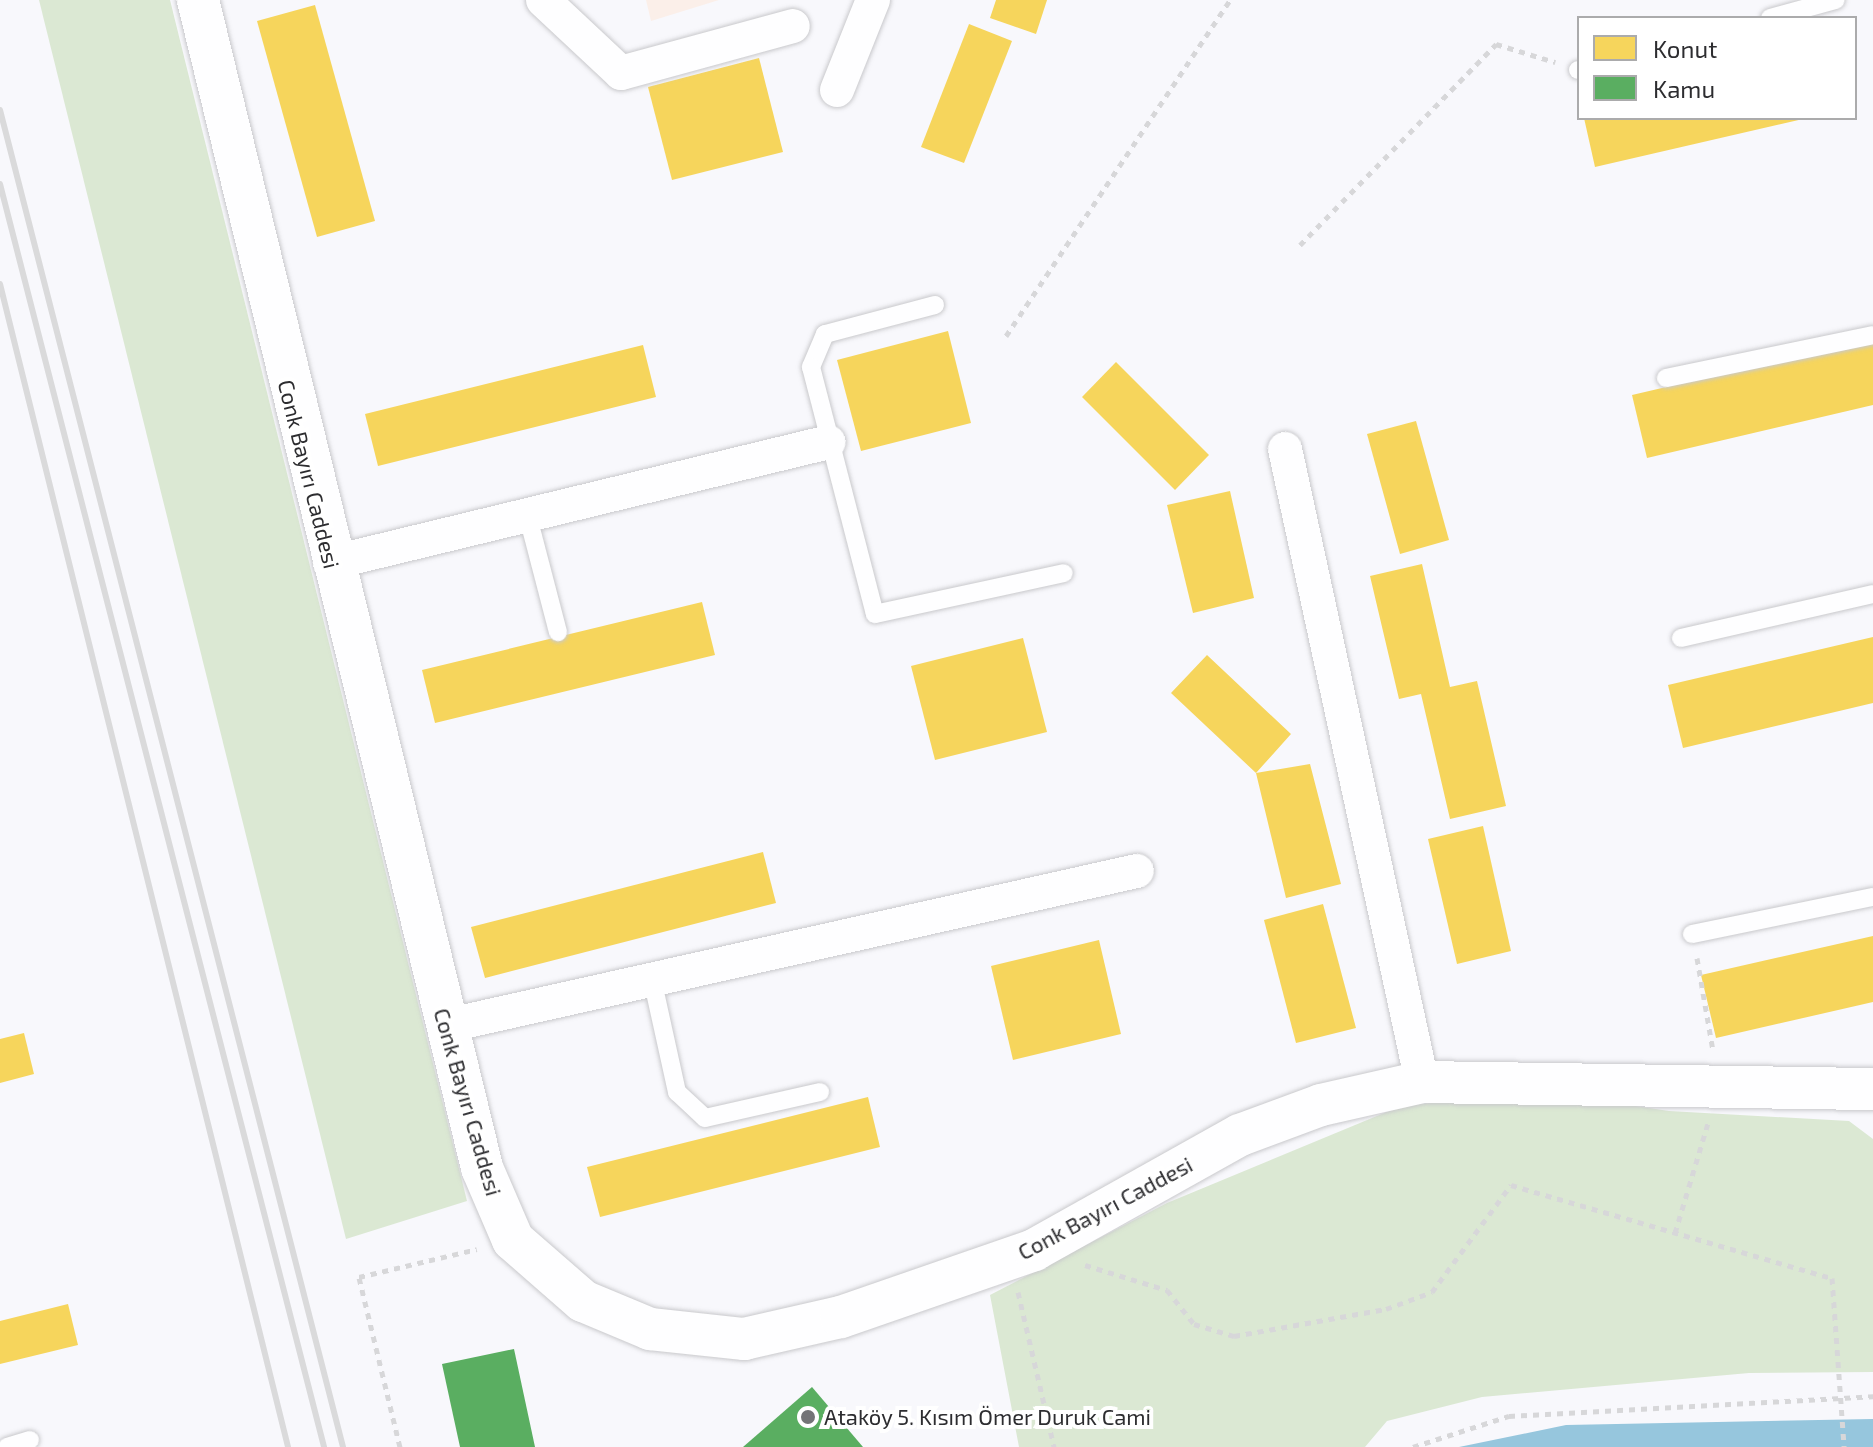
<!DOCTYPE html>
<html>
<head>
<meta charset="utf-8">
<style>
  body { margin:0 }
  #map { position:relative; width:1873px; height:1447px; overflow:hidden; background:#f8f8fc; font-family:"Exo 2",sans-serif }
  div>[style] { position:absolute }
  .education>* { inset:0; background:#fbefe9 }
  .green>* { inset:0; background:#dbe8d3 }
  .water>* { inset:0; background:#96c6dd }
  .homes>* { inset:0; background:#f6d55c }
  .public>* { inset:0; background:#5aae61 }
  .path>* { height:5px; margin-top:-2.5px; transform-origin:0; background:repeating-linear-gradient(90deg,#d7d7d9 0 6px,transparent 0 12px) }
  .roads { filter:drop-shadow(0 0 2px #c9c9cc) drop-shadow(0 0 2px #c9c9cc) }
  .service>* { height:18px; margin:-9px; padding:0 9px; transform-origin:9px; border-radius:9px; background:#fefeff }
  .minor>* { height:34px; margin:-17px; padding:0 17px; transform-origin:17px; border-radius:17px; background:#fefeff }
  .tertiary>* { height:42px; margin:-21px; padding:0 21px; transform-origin:21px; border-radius:21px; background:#fefeff }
  .rail>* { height:6px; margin:-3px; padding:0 3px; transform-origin:3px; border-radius:3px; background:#dadadb }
  .dots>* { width:22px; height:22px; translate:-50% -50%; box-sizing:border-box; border:4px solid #fff; border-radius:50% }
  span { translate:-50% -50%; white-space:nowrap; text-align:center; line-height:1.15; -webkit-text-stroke:8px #fff; paint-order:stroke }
  .street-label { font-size:22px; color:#2d2d30 }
  .poi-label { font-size:22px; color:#2d2d30 }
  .left { translate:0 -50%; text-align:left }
  .legend { position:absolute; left:1577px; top:16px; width:280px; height:104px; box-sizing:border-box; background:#fff; border:2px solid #ababac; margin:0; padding:10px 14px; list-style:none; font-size:24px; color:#2d2d30 }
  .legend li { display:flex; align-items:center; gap:16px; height:40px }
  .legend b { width:40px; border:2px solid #ababac }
</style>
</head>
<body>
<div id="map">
  <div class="education">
    <div style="clip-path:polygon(646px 0,719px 0,651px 21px)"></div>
  </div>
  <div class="green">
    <div style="clip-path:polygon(39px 0,170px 0,467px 1201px,346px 1239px)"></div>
    <div style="clip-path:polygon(1542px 1092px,1669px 1111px,1849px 1121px,1873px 1139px,1873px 1372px,1749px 1373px,1482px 1397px,1387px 1421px,1365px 1447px,1019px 1447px,990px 1295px,1167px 1203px,1401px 1106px)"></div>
  </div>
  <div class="water">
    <div style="clip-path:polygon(1873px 1419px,1873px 1447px,1459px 1447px,1566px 1425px)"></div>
  </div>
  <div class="homes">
    <div style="clip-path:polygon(996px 0,1047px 0,1036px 34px,990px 18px)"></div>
    <div style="clip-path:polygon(315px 5px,375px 221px,317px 237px,257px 21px)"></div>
    <div style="clip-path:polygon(969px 24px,1012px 41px,964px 163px,921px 147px)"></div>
    <div style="clip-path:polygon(759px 58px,783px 152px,672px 180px,648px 87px)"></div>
    <div style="clip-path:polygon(1584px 118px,1802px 118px,1803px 119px,1595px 167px)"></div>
    <div style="clip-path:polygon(948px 331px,971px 423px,861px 451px,837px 360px)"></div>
    <div style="clip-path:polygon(1873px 339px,1873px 405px,1647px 458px,1632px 395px)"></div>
    <div style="clip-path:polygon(643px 345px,656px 397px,378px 466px,365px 414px)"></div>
    <div style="clip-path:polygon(1116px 362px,1209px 455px,1175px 490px,1082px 397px)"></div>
    <div style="clip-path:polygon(1416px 421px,1449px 540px,1400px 554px,1367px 434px)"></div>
    <div style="clip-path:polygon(1230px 491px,1254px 598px,1193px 613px,1167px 505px)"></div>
    <div style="clip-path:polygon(1422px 564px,1450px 687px,1477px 681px,1506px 806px,1450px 819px,1421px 694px,1399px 699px,1370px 576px)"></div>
    <div style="clip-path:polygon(702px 602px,715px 655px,435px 723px,422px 670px)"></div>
    <div style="clip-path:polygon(1873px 637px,1873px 703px,1683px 748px,1668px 685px)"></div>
    <div style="clip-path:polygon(1023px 638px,1047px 732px,935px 760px,911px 666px)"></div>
    <div style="clip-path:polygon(1207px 655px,1291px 734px,1256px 773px,1310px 764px,1341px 884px,1286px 898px,1256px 773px,1171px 693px)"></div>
    <div style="clip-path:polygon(1483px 826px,1511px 951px,1457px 964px,1428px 839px)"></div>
    <div style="clip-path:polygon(763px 852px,776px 903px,485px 978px,471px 927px)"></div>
    <div style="clip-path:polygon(1323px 904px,1356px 1028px,1296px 1043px,1264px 920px)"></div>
    <div style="clip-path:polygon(1873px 936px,1873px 1002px,1716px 1038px,1701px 975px)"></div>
    <div style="clip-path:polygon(1099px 940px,1121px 1034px,1013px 1060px,991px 966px)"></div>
    <div style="clip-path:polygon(24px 1033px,34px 1074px,0 1083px,0 1039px)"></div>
    <div style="clip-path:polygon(868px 1097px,880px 1147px,600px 1217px,587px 1167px)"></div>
    <div style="clip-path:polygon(68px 1304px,78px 1345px,0 1364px,0 1321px)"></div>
  </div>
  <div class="public">
    <div style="clip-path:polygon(514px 1349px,535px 1447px,460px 1447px,442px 1364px)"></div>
    <div style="clip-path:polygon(812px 1387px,863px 1447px,743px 1447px)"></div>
  </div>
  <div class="path">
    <div style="left:1300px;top:245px;width:281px;rotate:-45.7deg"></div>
    <div style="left:1496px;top:44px;width:62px;rotate:17deg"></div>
    <div style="left:1006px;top:336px;width:404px;rotate:-56.3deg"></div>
    <div style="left:1697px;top:958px;width:94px;rotate:80.2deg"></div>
    <div style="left:1675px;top:1233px;width:115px;rotate:-73.3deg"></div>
    <div style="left:1085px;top:1265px;width:86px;rotate:17deg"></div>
    <div style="left:1167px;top:1290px;width:43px;rotate:51.5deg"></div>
    <div style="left:1194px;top:1324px;width:42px;rotate:16.7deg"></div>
    <div style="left:1234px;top:1336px;width:154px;rotate:-10.1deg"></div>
    <div style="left:1386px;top:1309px;width:49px;rotate:-20.3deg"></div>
    <div style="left:1432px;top:1292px;width:133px;rotate:-53.6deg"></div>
    <div style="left:1511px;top:1185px;width:334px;rotate:16.2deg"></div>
    <div style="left:1832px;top:1278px;width:169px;rotate:85.9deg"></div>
    <div style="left:1018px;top:1292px;width:159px;rotate:76.9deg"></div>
    <div style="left:400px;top:1447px;width:175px;rotate:-103.6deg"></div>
    <div style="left:359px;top:1277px;width:121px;rotate:-13.3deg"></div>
    <div style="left:1413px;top:1447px;width:101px;rotate:-17.9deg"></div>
    <div style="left:1509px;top:1416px;width:365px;rotate:-3.1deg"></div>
  </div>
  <div class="roads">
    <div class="service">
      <div style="left:1770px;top:18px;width:68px;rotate:-15.3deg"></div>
      <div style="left:1578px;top:70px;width:1px"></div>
      <div style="left:935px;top:305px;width:114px;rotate:165.2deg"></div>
      <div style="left:825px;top:334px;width:36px;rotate:113deg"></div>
      <div style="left:811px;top:367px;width:255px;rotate:75.5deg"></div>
      <div style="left:875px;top:614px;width:193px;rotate:-12.2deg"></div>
      <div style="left:1666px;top:378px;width:211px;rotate:-11.7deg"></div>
      <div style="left:528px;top:517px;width:119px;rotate:75.4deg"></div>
      <div style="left:1681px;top:638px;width:197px;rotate:-12.9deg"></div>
      <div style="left:1692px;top:934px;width:185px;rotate:-11.6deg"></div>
      <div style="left:653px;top:983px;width:112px;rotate:77.6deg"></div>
      <div style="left:677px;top:1092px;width:38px;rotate:43deg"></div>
      <div style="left:705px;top:1118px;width:118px;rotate:-12.7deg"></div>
      <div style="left:7px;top:1447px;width:24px;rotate:-17deg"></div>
    </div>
    <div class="minor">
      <div style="left:543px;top:0;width:107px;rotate:43.1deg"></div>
      <div style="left:621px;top:73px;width:178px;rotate:-15.3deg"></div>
      <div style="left:837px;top:90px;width:97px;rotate:-68.2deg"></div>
      <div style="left:1285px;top:449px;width:648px;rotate:77.79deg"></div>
      <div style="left:330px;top:563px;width:513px;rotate:-13.63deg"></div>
      <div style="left:445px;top:1026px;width:709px;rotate:-12.63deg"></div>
    </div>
    <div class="tertiary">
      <div style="left:198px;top:0;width:1202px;rotate:76.33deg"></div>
      <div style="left:482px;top:1168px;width:78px;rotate:66.7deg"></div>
      <div style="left:513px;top:1240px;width:93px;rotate:41.1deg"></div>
      <div style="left:583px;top:1301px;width:73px;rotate:22.7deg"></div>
      <div style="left:650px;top:1329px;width:95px;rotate:6.1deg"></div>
      <div style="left:744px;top:1339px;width:99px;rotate:-12.8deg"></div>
      <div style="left:841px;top:1317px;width:204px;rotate:-19.1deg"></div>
      <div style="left:1034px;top:1250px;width:236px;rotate:-29.2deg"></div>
      <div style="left:1240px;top:1135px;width:86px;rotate:-20.3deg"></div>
      <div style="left:1321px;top:1105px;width:104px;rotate:-12.8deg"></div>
      <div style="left:1422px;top:1082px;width:451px;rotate:0.9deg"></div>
    </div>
  </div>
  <div class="rail">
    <div style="left:0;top:110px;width:1380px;rotate:75.61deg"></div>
    <div style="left:0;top:184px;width:1304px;rotate:75.61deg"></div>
    <div style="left:0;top:284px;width:1198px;rotate:76.09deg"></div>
  </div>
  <div class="dots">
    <div style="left:808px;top:1417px;background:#747477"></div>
  </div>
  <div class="street-label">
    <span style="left:309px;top:474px;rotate:76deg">Conk Bayırı Caddesi</span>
    <span style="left:468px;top:1102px;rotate:74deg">Conk Bayırı Caddesi</span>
    <span style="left:1105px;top:1208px;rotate:-28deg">Conk Bayırı Caddesi</span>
  </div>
  <div class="poi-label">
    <span class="left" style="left:824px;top:1417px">Ataköy 5. Kısım Ömer Duruk Cami</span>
  </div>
  <ul class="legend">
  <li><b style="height:22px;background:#f6d55c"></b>Konut</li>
  <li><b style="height:22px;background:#5aae61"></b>Kamu</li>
  </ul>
</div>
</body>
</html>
